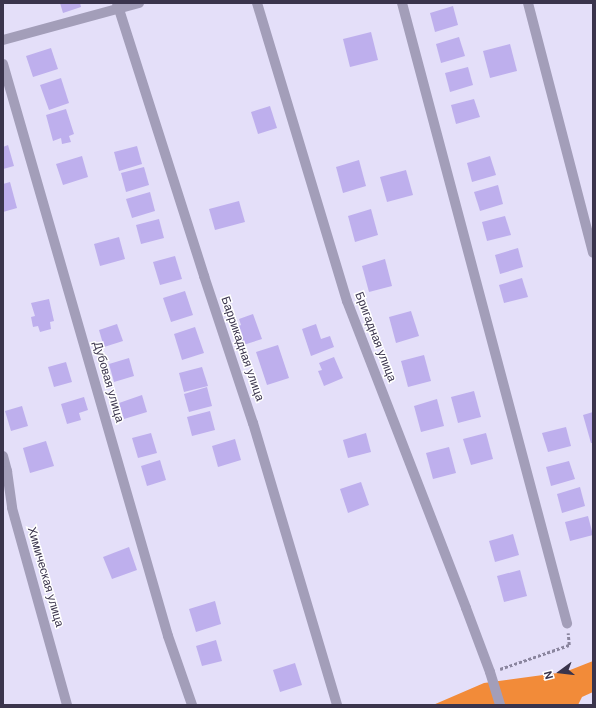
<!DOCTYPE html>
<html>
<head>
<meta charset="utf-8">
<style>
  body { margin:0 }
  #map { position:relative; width:596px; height:708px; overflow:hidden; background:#e4dff9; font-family:"DM Sans",sans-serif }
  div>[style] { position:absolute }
  .forest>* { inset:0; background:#f28b39 }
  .building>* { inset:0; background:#beafed }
  .path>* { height:2.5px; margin-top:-1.25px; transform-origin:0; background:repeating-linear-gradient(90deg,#8a859e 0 3px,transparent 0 5px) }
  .street>* { height:10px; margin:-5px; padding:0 5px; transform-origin:5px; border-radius:5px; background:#a39eb9 }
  span { translate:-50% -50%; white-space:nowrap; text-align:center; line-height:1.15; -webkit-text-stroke:3px #fff; paint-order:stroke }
  .street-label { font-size:12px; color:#3a344c }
  .frame { position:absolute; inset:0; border:4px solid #3a344c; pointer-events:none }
  .north { position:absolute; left:540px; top:652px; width:40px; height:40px; -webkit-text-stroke:3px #fff; paint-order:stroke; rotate:255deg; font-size:11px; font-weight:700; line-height:16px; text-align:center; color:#3a344c }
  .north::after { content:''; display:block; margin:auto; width:14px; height:18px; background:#3a344c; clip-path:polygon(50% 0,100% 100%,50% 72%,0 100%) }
</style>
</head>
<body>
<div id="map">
  <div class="forest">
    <div style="clip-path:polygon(593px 661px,593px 692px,582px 697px,578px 705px,433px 705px,484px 683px,565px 672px)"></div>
  </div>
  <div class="building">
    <div style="clip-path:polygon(60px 3px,80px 3px,81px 7px,63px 13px)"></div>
    <div style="clip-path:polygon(453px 6px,458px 25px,435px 32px,430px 13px)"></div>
    <div style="clip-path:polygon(371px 32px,378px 60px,350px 67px,343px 39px)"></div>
    <div style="clip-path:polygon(459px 37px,465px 56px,441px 63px,436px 44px)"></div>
    <div style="clip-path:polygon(510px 44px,517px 71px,490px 78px,483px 51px)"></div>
    <div style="clip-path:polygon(51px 48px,58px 69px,33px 77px,26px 56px)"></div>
    <div style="clip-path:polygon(468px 67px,473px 85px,450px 92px,445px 73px)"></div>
    <div style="clip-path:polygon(61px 78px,69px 103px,49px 110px,40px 85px)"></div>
    <div style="clip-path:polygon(474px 99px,480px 117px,456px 124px,451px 105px)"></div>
    <div style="clip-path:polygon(270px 106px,277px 128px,258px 134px,251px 112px)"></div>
    <div style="clip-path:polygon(66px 109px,74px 134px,69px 136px,71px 142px,62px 144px,61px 138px,53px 141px,46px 115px)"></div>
    <div style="clip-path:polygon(8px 145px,14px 166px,3px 169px,3px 147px)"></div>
    <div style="clip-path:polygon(137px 146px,142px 164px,119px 171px,114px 152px)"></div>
    <div style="clip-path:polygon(82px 156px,88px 177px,63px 185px,56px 164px)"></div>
    <div style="clip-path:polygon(490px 156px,496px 175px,472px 182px,467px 163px)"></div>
    <div style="clip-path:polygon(359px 160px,366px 186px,343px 193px,336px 167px)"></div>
    <div style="clip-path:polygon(144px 167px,149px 185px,126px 192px,121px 173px)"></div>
    <div style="clip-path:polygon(406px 170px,413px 195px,387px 202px,380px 177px)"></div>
    <div style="clip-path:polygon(10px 182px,17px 208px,3px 212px,3px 184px)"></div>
    <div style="clip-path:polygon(498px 185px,503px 204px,480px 211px,474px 192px)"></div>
    <div style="clip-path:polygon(150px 192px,155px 211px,132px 218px,126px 199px)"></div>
    <div style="clip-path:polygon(239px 201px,245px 222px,215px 230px,209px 209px)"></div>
    <div style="clip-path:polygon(371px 209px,378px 235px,355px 242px,348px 216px)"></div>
    <div style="clip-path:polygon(505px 216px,511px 235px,487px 241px,482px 222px)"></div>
    <div style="clip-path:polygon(159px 219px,164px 238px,141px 244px,136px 225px)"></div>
    <div style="clip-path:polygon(119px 237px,125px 259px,100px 266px,94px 244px)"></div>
    <div style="clip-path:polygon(518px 248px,523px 267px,500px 274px,495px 255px)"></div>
    <div style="clip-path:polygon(175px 256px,182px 279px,160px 285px,153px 262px)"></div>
    <div style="clip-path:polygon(385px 259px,392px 286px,369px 292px,362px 266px)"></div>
    <div style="clip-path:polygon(522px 278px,528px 297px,504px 303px,499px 285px)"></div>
    <div style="clip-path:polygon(185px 291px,193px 315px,171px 322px,163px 298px)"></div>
    <div style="clip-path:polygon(49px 299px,54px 321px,50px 322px,51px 329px,40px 332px,38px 326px,33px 327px,31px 317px,35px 316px,31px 303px)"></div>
    <div style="clip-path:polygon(411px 311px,419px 336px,396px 343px,389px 317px)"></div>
    <div style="clip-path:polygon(253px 314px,262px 339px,240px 346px,234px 328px,241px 325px,239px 319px)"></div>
    <div style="clip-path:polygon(117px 324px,123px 341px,104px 347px,99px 330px)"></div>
    <div style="clip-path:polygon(316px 324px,321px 339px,330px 336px,334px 347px,311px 356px,302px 329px)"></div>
    <div style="clip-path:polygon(195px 327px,204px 353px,182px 360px,174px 334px)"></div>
    <div style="clip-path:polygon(278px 345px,289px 378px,267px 385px,256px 352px)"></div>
    <div style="clip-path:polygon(424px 355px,431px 381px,408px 387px,401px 361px)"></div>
    <div style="clip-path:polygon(334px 357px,343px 378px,324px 386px,318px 371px,322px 370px,319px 363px)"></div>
    <div style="clip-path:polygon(129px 358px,134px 376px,114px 382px,109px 364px)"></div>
    <div style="clip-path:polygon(66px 362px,72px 382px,54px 387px,48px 367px)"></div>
    <div style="clip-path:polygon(202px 367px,208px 386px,184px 392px,179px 373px)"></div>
    <div style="clip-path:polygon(207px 387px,212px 406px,189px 412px,184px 394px)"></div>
    <div style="clip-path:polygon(474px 391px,481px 417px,458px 423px,451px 397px)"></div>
    <div style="clip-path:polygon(142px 395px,147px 412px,124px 419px,119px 403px)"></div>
    <div style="clip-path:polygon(84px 397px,88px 410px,79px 413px,81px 420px,67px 424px,61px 404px)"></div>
    <div style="clip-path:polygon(437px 399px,444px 426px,421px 432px,414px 406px)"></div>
    <div style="clip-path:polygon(22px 406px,28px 426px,11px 431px,5px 411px)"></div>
    <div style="clip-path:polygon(210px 411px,215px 430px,192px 436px,187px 417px)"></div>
    <div style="clip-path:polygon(593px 412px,593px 443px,591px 443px,583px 415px)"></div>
    <div style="clip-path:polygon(566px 427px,571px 446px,548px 452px,542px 433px)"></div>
    <div style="clip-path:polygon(151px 433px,157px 453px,138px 458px,132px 438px)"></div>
    <div style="clip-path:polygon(366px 433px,371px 452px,348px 458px,343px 440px)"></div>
    <div style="clip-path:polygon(486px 433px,493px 459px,471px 465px,463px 439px)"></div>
    <div style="clip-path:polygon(235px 439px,241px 460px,218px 467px,212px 446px)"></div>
    <div style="clip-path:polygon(46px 441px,54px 466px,30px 473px,23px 448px)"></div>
    <div style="clip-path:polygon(449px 447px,456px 473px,433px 479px,426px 453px)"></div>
    <div style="clip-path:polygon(160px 460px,166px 480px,147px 486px,141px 466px)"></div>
    <div style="clip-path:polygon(569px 461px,575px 479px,551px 486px,546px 467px)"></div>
    <div style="clip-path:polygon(361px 482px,369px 505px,348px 513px,340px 489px)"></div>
    <div style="clip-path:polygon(580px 487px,585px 506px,562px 513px,557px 494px)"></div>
    <div style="clip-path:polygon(588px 516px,593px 535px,570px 541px,565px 522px)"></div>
    <div style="clip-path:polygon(513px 534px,519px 555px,495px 562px,489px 541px)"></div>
    <div style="clip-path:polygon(129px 547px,137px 570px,112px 579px,103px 557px)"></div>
    <div style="clip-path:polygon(520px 570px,527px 596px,504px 602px,497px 576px)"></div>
    <div style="clip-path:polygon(215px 601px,221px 624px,196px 632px,189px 609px)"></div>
    <div style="clip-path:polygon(216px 640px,222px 661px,202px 666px,196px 646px)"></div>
    <div style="clip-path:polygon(295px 663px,302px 685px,280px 692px,273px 670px)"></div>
  </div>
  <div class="path">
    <div style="left:500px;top:669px;width:73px;rotate:-19.2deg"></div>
    <div style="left:569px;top:645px;width:12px;rotate:-95deg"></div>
  </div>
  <div class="street">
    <div style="left:117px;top:3px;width:287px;rotate:72.3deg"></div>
    <div style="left:204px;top:276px;width:155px;rotate:71.6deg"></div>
    <div style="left:253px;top:423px;width:294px;rotate:73.4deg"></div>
    <div style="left:257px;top:3px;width:311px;rotate:73.2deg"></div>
    <div style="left:347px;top:301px;width:329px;rotate:68.8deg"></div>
    <div style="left:466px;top:608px;width:68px;rotate:69.4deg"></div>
    <div style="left:490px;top:672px;width:34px;rotate:73deg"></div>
    <div style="left:402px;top:3px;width:642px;rotate:75.1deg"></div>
    <div style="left:528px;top:3px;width:258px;rotate:75.4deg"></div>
    <div style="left:3px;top:40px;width:141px;rotate:-15.2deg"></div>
    <div style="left:3px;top:64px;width:595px;rotate:73.91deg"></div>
    <div style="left:168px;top:636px;width:73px;rotate:70.8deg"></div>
    <div style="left:3px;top:456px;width:16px;rotate:75deg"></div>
    <div style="left:7px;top:471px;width:37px;rotate:82deg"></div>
    <div style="left:12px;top:508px;width:205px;rotate:74.4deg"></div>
  </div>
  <div class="street-label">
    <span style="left:375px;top:337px;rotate:69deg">Бригадная улица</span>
    <span style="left:242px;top:349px;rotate:71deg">Баррикадная улица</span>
    <span style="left:108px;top:382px;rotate:74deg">Дубовая улица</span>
    <span style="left:45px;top:577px;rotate:74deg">Химическая улица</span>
  </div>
  <div class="frame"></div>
  <div class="north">N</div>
</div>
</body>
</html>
